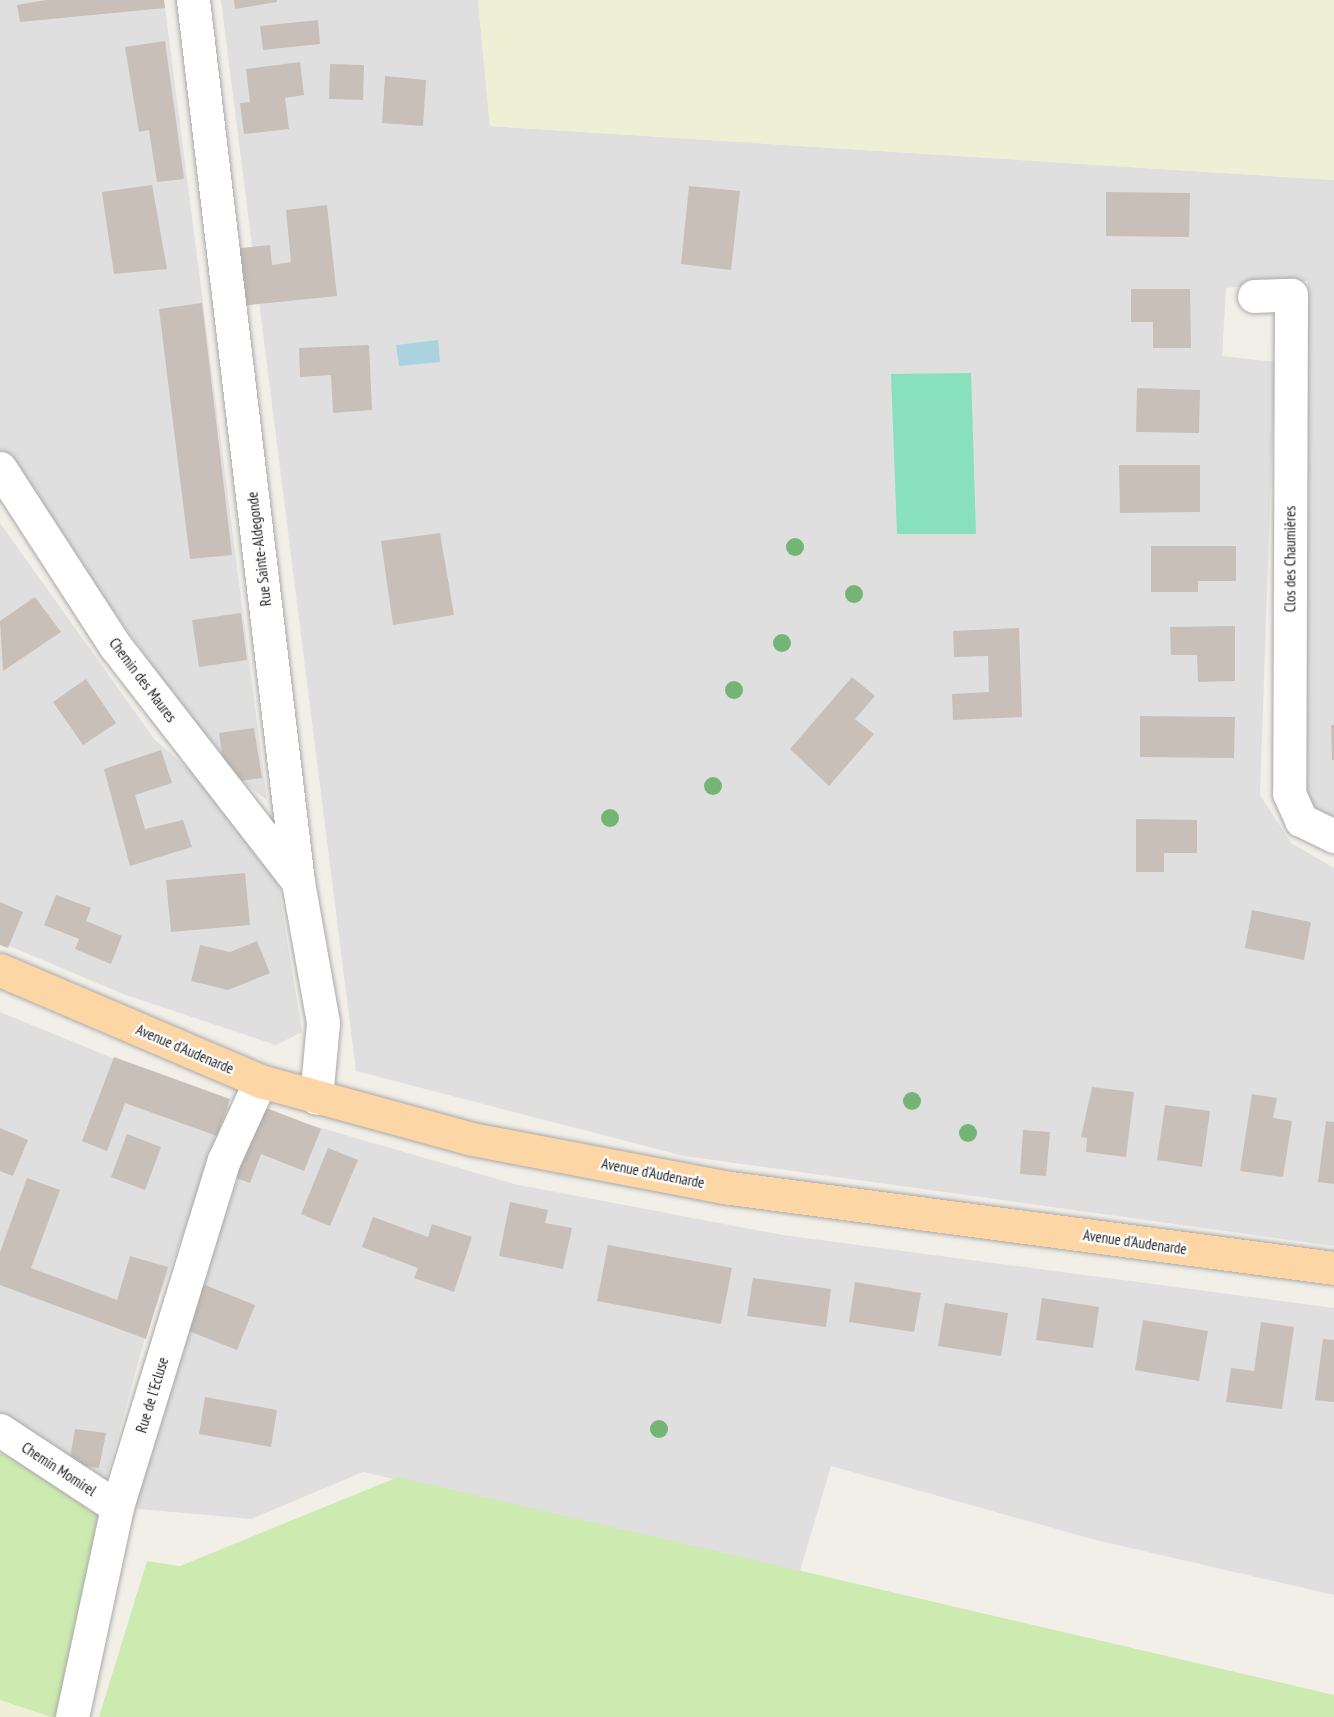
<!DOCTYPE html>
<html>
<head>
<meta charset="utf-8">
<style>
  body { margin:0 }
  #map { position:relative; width:1334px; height:1717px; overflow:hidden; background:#f2efe9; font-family:"PT Sans Narrow",sans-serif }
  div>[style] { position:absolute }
  .residential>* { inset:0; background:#e0dfdf }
  .farmland>* { inset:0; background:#eef0d5 }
  .grass>* { inset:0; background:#cdebb0 }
  .pitch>* { inset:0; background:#88e0be }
  .water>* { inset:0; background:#aad3df }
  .building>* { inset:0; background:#c7bfb8 }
  .roads { filter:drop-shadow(0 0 2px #a9a9a9) drop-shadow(0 0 2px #a9a9a9) }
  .minor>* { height:33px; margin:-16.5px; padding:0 16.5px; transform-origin:16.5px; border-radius:16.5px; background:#fff }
  .major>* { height:33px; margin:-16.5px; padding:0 16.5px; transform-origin:16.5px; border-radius:16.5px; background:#fcd6a4 }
  .trees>* { width:18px; height:18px; margin:-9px; border-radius:50%; background:#74b475 }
  span { translate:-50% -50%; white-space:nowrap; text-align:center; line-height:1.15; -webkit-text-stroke:4.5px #fff; paint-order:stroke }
  .street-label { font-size:15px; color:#222 }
</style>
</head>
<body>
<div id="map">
  <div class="residential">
    <div style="clip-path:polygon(0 0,164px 0,267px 800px,229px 772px,0 453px)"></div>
    <div style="clip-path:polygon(221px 0,478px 0,490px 126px,1334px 180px,1334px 816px,1324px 816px,1306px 799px,1308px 281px,1226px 288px,1222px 356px,1275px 362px,1260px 795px,1291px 843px,1334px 868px,1334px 1246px,684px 1156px,356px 1071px)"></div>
    <div style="clip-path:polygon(0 523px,155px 740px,271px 840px,302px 1032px,276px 1045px,123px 994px,0 942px)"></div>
    <div style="clip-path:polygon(0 1012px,230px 1106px,146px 1334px,105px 1483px,0 1439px)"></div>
    <div style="clip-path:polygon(263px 1111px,514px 1184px,783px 1235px,1334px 1308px,1334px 1595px,1096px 1540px,831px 1466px,800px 1571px,363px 1472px,251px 1519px,117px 1507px)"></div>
  </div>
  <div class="farmland">
    <div style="clip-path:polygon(478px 0,1334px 0,1334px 180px,490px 126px)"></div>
    <div style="clip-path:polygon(0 1700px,51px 1717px,0 1717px)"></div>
  </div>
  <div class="grass">
    <div style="clip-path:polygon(0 1453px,117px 1507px,71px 1717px,51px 1717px,0 1700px)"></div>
    <div style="clip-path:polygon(398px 1477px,1334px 1695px,1334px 1717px,99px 1717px,147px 1561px,180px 1566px)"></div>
  </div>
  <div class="pitch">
    <div style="clip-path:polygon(971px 373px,976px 534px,897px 534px,891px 374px)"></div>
  </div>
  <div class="water">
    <div style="clip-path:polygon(438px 340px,440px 362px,399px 366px,396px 345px)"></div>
  </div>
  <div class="building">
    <div style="clip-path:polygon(46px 0,164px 0,165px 8px,20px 22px,17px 5px)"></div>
    <div style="clip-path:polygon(234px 0,277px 0,277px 2px,235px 9px)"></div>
    <div style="clip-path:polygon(318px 20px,320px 44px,263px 50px,260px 26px)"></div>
    <div style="clip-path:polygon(165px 41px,184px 179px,157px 182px,149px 130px,139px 132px,125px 47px)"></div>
    <div style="clip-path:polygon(300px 62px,304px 95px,285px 98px,289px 129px,244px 134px,240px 103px,250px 102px,246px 69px)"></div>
    <div style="clip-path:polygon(330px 64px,364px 65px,363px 100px,329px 99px)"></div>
    <div style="clip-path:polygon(385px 76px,426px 80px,423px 126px,382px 123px)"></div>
    <div style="clip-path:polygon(152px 185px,167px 269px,114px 274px,102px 192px)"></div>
    <div style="clip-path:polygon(689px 186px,740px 191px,731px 270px,681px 264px)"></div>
    <div style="clip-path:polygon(1106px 192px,1190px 193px,1189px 237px,1106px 236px)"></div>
    <div style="clip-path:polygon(327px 205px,337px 296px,239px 306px,233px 249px,270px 245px,272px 265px,291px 262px,286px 210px)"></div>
    <div style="clip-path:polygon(1131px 289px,1190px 289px,1191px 348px,1153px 348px,1153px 322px,1131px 322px)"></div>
    <div style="clip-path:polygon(202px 303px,232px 555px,190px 559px,159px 309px)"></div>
    <div style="clip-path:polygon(369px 345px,372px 410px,333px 413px,331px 375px,300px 377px,299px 348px)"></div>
    <div style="clip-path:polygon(1137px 388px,1200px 390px,1199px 433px,1136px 432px)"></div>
    <div style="clip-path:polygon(1119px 465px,1200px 465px,1200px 512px,1120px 513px)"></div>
    <div style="clip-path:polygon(440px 533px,454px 615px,393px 625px,381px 541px)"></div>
    <div style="clip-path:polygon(1151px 546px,1236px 546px,1236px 581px,1198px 581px,1198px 592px,1151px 592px)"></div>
    <div style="clip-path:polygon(35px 597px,61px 632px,3px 671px,0 621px)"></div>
    <div style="clip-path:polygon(241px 613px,247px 660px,199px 667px,192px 620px)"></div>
    <div style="clip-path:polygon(1235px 626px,1235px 681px,1198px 682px,1197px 655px,1171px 655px,1170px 627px)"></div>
    <div style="clip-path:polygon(1019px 628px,1022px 717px,953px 720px,952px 694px,989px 692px,988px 656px,954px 657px,953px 631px)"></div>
    <div style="clip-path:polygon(852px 677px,875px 696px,855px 719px,874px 734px,829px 786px,790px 749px)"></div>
    <div style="clip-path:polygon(86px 679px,116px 723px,83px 745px,53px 702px)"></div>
    <div style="clip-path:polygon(1140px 716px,1235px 717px,1234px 758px,1140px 757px)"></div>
    <div style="clip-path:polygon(1331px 725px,1334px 725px,1334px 760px,1332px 760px)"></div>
    <div style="clip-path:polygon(254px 728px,262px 778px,226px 783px,219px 733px)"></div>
    <div style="clip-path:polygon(161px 750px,172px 783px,135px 795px,145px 829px,183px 820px,192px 847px,130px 866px,104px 769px)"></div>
    <div style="clip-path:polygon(1136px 819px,1197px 820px,1197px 853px,1164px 853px,1164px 872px,1136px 872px)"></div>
    <div style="clip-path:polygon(245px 873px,250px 925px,171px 932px,166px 880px)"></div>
    <div style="clip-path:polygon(56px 895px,91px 908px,86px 921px,122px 936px,111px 964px,75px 949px,79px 939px,44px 925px)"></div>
    <div style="clip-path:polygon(0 902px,23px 912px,8px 948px,0 945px)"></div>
    <div style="clip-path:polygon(1252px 910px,1311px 922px,1304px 960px,1245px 948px)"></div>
    <div style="clip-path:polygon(257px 941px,270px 973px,228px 990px,191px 981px,200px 945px,230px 952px)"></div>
    <div style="clip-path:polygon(114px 1057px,230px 1099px,217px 1136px,125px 1103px,107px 1151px,82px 1141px)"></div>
    <div style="clip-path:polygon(1092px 1087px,1134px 1092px,1126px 1157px,1086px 1152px,1087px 1138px,1081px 1137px)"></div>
    <div style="clip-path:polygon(1252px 1094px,1277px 1098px,1273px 1118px,1292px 1121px,1283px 1177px,1240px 1171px)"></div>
    <div style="clip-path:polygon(256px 1104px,321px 1129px,304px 1171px,261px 1154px,250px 1183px,228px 1175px)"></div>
    <div style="clip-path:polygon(1165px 1105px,1210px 1111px,1202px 1167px,1157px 1160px)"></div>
    <div style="clip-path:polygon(1326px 1121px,1334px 1122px,1334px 1184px,1318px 1182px)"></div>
    <div style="clip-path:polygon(0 1128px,28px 1140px,13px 1176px,0 1171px)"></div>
    <div style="clip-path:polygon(1023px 1130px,1050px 1132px,1046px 1176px,1020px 1174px)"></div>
    <div style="clip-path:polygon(127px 1134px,161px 1147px,145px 1190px,111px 1177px)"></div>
    <div style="clip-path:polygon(328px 1148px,358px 1160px,330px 1226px,301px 1214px)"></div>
    <div style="clip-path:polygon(27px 1178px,60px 1190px,31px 1268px,117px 1300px,130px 1256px,168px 1267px,146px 1339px,0 1285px,0 1252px)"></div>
    <div style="clip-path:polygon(510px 1202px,548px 1210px,545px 1223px,572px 1228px,563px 1269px,499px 1256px)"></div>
    <div style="clip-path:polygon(373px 1217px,428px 1237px,432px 1224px,472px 1237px,454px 1292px,414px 1278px,418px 1268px,362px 1247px)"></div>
    <div style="clip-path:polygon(608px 1245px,732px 1268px,721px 1324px,597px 1301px)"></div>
    <div style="clip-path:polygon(753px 1278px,831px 1289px,826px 1327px,747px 1316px)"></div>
    <div style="clip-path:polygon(855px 1282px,921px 1293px,914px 1332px,849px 1322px)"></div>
    <div style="clip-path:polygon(200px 1283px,255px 1305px,237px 1350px,181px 1328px)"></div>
    <div style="clip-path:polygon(1042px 1298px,1099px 1307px,1093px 1348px,1036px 1340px)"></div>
    <div style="clip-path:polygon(945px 1303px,1008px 1313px,1001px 1356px,938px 1346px)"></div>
    <div style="clip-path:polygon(1143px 1320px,1208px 1331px,1199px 1381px,1135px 1370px)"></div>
    <div style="clip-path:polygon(1261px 1322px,1294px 1327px,1282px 1409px,1226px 1402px,1231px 1368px,1254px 1371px)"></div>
    <div style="clip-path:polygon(1323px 1339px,1334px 1340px,1334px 1402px,1315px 1400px)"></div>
    <div style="clip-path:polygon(205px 1397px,277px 1410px,271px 1447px,199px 1434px)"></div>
    <div style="clip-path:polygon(75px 1429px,106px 1433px,99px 1468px,69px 1464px)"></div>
  </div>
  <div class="roads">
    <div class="minor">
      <div style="left:193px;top:0;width:888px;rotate:83.21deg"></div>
      <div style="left:298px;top:882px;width:143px;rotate:79.9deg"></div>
      <div style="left:323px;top:1023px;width:75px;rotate:95.3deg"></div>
      <div style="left:1254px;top:296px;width:37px;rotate:-2deg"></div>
      <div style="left:1291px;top:295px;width:498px;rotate:90.2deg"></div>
      <div style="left:1289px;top:793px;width:30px;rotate:66deg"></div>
      <div style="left:1301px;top:820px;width:37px;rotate:26deg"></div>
      <div style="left:0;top:468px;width:213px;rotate:57.1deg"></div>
      <div style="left:116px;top:647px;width:297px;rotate:52.2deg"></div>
      <div style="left:0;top:1430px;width:140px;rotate:33.3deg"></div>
      <div style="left:72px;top:1717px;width:215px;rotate:-77.9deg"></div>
      <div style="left:117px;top:1507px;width:363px;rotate:-72.9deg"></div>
      <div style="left:224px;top:1160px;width:87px;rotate:-65.5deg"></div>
    </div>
    <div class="major">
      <div style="left:0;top:970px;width:283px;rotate:23.1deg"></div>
      <div style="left:260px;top:1081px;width:220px;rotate:15.3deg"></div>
      <div style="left:472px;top:1139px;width:256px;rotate:10.8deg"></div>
      <div style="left:723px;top:1187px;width:616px;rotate:7.55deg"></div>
    </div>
  </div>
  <div class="trees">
    <div style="left:795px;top:547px"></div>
    <div style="left:854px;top:594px"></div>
    <div style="left:782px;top:643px"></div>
    <div style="left:734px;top:690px"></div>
    <div style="left:713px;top:786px"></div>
    <div style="left:610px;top:818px"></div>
    <div style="left:912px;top:1101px"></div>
    <div style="left:968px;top:1133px"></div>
    <div style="left:659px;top:1429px"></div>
  </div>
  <div class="street-label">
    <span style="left:259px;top:549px;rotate:-97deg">Rue Sainte-Aldegonde</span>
    <span style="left:1290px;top:559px;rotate:-90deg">Clos des Chaumières</span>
    <span style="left:143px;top:680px;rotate:53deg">Chemin des Maures</span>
    <span style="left:185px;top:1049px;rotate:23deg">Avenue d'Audenarde</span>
    <span style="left:653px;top:1173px;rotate:11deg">Avenue d'Audenarde</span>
    <span style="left:1135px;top:1242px;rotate:8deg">Avenue d'Audenarde</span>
    <span style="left:152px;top:1395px;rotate:-73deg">Rue de l'Ecluse</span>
    <span style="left:59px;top:1469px;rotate:33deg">Chemin Momirel</span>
  </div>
</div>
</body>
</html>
